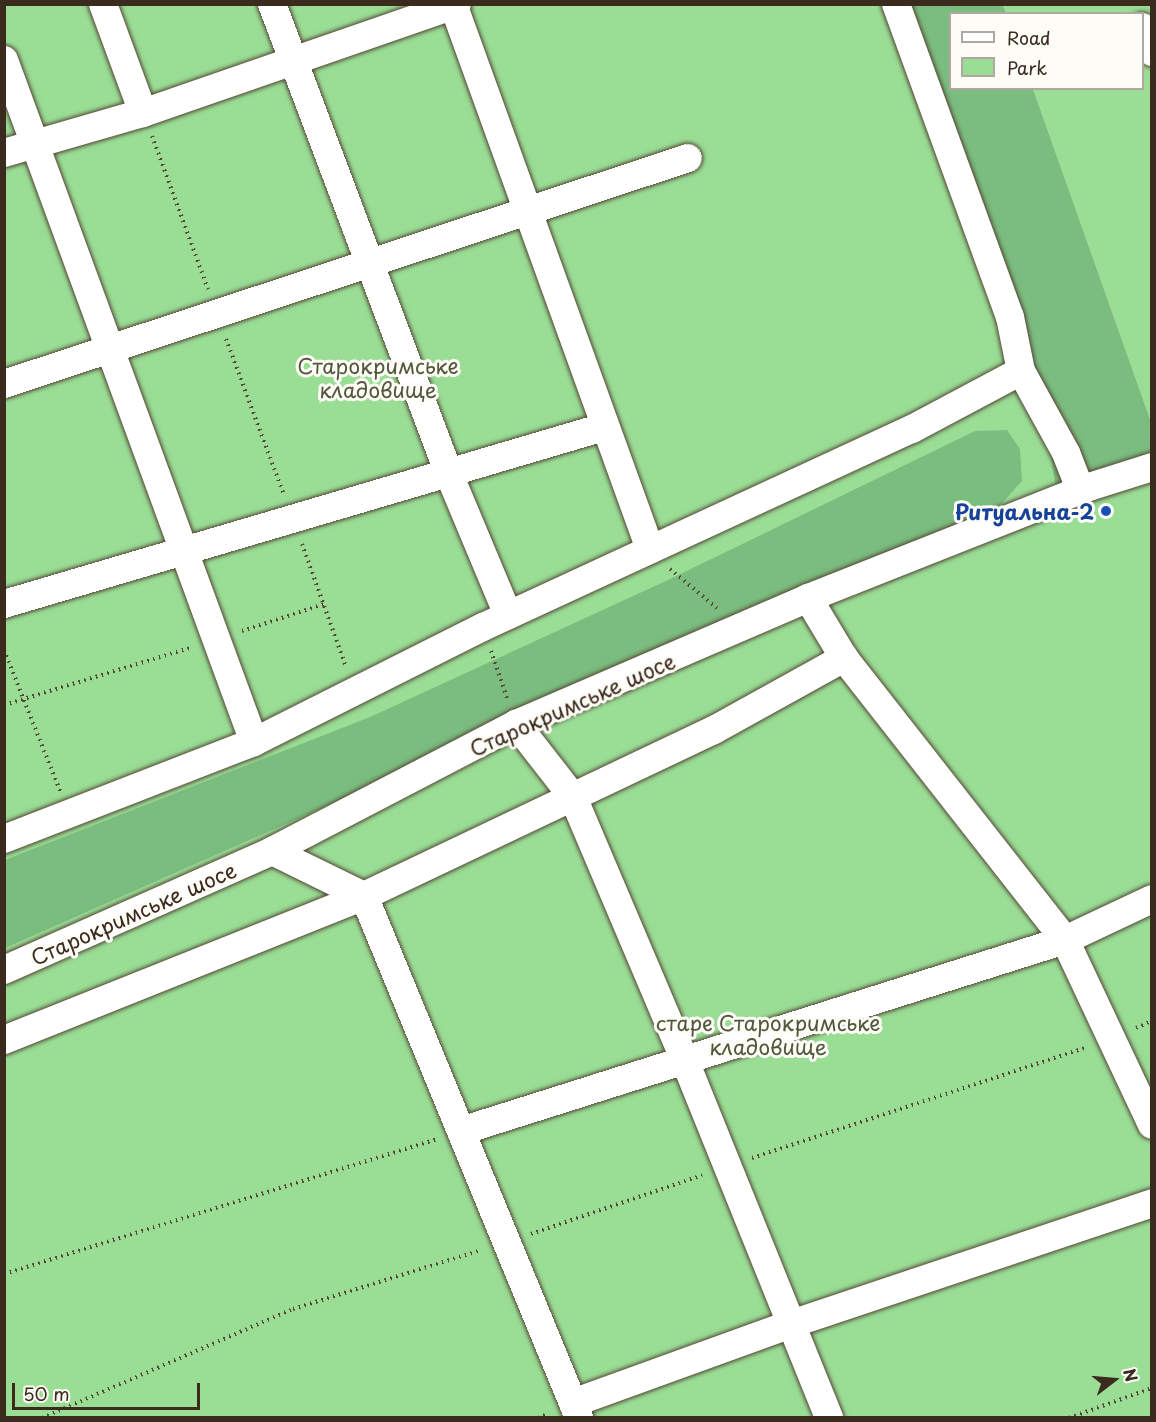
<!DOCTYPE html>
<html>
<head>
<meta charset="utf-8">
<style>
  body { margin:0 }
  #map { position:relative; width:1156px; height:1422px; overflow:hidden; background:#e9e2c1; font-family:"Playpen Sans",sans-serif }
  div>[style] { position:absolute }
  .green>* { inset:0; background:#9ade96 }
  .forest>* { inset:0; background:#7bbd7f }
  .path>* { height:4px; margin-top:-2px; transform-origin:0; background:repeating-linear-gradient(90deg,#554636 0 1.5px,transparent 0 6px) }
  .roads { filter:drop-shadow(0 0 2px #554636) drop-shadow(0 0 2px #554636) }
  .minor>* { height:28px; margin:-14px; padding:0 14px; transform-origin:14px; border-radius:14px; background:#fff }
  .dots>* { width:16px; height:16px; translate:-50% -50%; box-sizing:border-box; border:3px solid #fdfcf7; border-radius:50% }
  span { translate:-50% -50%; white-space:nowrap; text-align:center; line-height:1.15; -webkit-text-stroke:6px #fdfcf7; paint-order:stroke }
  .park-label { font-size:21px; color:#53573c }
  .transit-label { font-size:21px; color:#164399; font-weight:700 }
  .right { translate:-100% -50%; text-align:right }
  .street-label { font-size:21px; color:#3b2a1e }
  .frame { position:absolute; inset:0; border:6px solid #3b2a1e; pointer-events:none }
  .legend { position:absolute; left:949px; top:12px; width:195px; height:78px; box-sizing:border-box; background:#fdfcf7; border:2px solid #afa8a0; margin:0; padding:8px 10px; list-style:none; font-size:18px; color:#3b2a1e }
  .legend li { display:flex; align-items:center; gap:12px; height:30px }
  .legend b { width:30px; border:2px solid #afa8a0 }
  .north { position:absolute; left:1084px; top:1350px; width:60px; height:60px; -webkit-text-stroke:4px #fdfcf7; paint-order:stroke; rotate:74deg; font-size:16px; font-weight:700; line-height:24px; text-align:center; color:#3b2a1e }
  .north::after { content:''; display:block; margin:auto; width:21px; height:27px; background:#3b2a1e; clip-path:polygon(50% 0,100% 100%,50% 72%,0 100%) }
  .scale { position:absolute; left:12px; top:1383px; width:188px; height:27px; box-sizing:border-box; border:3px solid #3b2a1e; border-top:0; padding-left:8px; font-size:18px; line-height:21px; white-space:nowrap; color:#3b2a1e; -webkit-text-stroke:4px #fdfcf7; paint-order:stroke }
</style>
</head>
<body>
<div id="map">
  <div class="green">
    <div style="clip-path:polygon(5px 5px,896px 5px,1151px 467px,1151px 1417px,5px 1418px)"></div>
    <div style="clip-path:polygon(1003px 5px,1151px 5px,1151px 422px,1033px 89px,1142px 88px,1142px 14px,1006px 13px)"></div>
  </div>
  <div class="forest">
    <div style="clip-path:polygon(896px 5px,1003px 5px,1006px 13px,950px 14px,950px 88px,1033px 89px,1151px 422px,1151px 467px,1058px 502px,1044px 413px)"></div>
    <div style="clip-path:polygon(1007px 430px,1020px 449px,1022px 481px,996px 510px,5px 948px,5px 860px,370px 717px,668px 580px,975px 431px)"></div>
  </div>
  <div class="path">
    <div style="left:152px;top:136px;width:163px;rotate:69.9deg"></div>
    <div style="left:226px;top:339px;width:166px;rotate:69.6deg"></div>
    <div style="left:302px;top:544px;width:131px;rotate:70.3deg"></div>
    <div style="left:670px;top:569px;width:61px;rotate:39.7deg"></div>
    <div style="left:242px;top:631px;width:86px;rotate:-18.2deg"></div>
    <div style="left:4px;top:650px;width:152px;rotate:68.3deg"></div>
    <div style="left:491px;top:651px;width:53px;rotate:71.2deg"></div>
    <div style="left:4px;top:705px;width:197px;rotate:-17.1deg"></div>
    <div style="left:1136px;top:1028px;width:17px;rotate:-24deg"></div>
    <div style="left:752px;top:1158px;width:353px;rotate:-18.3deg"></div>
    <div style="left:531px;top:1234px;width:181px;rotate:-19deg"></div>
    <div style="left:4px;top:1274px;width:454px;rotate:-17.3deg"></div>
    <div style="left:42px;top:1418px;width:274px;rotate:-23.5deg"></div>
    <div style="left:293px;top:1309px;width:197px;rotate:-17.4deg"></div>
    <div style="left:538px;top:1418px;width:12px;rotate:-24deg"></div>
    <div style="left:1069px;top:1418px;width:88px;rotate:-19.9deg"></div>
  </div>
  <div class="roads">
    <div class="minor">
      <div style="left:103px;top:4px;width:116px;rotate:69.8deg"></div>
      <div style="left:272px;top:4px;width:502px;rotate:69.36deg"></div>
      <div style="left:449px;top:474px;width:153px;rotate:67.3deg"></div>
      <div style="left:453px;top:4px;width:580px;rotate:70.13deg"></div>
      <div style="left:896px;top:4px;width:333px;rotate:70deg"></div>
      <div style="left:1010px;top:317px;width:55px;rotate:78.5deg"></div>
      <div style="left:1021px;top:371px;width:94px;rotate:61.2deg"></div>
      <div style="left:1066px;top:453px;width:41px;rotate:68.5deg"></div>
      <div style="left:1142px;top:27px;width:27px;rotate:68deg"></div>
      <div style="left:4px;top:60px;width:726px;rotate:69.87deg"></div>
      <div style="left:4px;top:153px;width:145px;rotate:-16.1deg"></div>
      <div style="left:143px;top:113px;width:332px;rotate:-19.1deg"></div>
      <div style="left:4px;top:384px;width:720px;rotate:-18.28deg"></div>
      <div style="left:808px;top:598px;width:70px;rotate:59deg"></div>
      <div style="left:844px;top:658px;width:358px;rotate:51.9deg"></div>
      <div style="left:1065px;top:940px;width:204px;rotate:64.8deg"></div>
      <div style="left:4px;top:604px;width:626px;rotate:-16.44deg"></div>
      <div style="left:516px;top:724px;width:93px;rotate:52deg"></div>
      <div style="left:573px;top:797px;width:287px;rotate:67deg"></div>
      <div style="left:685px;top:1061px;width:385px;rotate:68deg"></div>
      <div style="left:4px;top:839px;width:268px;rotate:-21.2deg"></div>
      <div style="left:254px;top:742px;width:256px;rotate:-26.7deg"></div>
      <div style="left:483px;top:627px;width:472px;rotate:-24.8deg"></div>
      <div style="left:912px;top:429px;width:123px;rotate:-28deg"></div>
      <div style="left:272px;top:851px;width:102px;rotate:26.1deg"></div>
      <div style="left:364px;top:896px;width:565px;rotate:67.61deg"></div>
      <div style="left:4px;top:970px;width:293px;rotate:-23.9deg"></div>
      <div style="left:272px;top:851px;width:275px;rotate:-27.5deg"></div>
      <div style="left:516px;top:724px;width:318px;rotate:-23.3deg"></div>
      <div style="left:808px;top:598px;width:302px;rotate:-21.6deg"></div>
      <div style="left:1089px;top:487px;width:66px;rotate:-17.6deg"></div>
      <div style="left:4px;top:1040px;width:388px;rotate:-21.8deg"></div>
      <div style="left:364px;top:896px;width:387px;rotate:-25.4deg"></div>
      <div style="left:714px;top:730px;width:149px;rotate:-29deg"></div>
      <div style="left:461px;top:1131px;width:633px;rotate:-17.55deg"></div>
      <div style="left:1065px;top:940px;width:96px;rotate:-25.2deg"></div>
      <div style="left:573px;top:1403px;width:232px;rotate:-19.9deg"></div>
      <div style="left:791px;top:1324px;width:381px;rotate:-18.5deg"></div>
    </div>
  </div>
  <div class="dots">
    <div style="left:1106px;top:511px;background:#1a4fb4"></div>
  </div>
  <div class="park-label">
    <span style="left:378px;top:377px">Старокримське<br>кладовище</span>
    <span style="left:768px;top:1034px">старе Старокримське<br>кладовище</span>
  </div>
  <div class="transit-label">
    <span class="right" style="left:1094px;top:511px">Ритуальна-2</span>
  </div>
  <div class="street-label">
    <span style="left:572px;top:704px;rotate:-24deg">Старокримське шосе</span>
    <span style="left:133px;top:913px;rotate:-24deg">Старокримське шосе</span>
  </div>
  <div class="frame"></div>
  <ul class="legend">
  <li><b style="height:8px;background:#fff"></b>Road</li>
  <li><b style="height:16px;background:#9ade96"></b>Park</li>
  </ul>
  <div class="north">N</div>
  <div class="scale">50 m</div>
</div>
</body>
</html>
